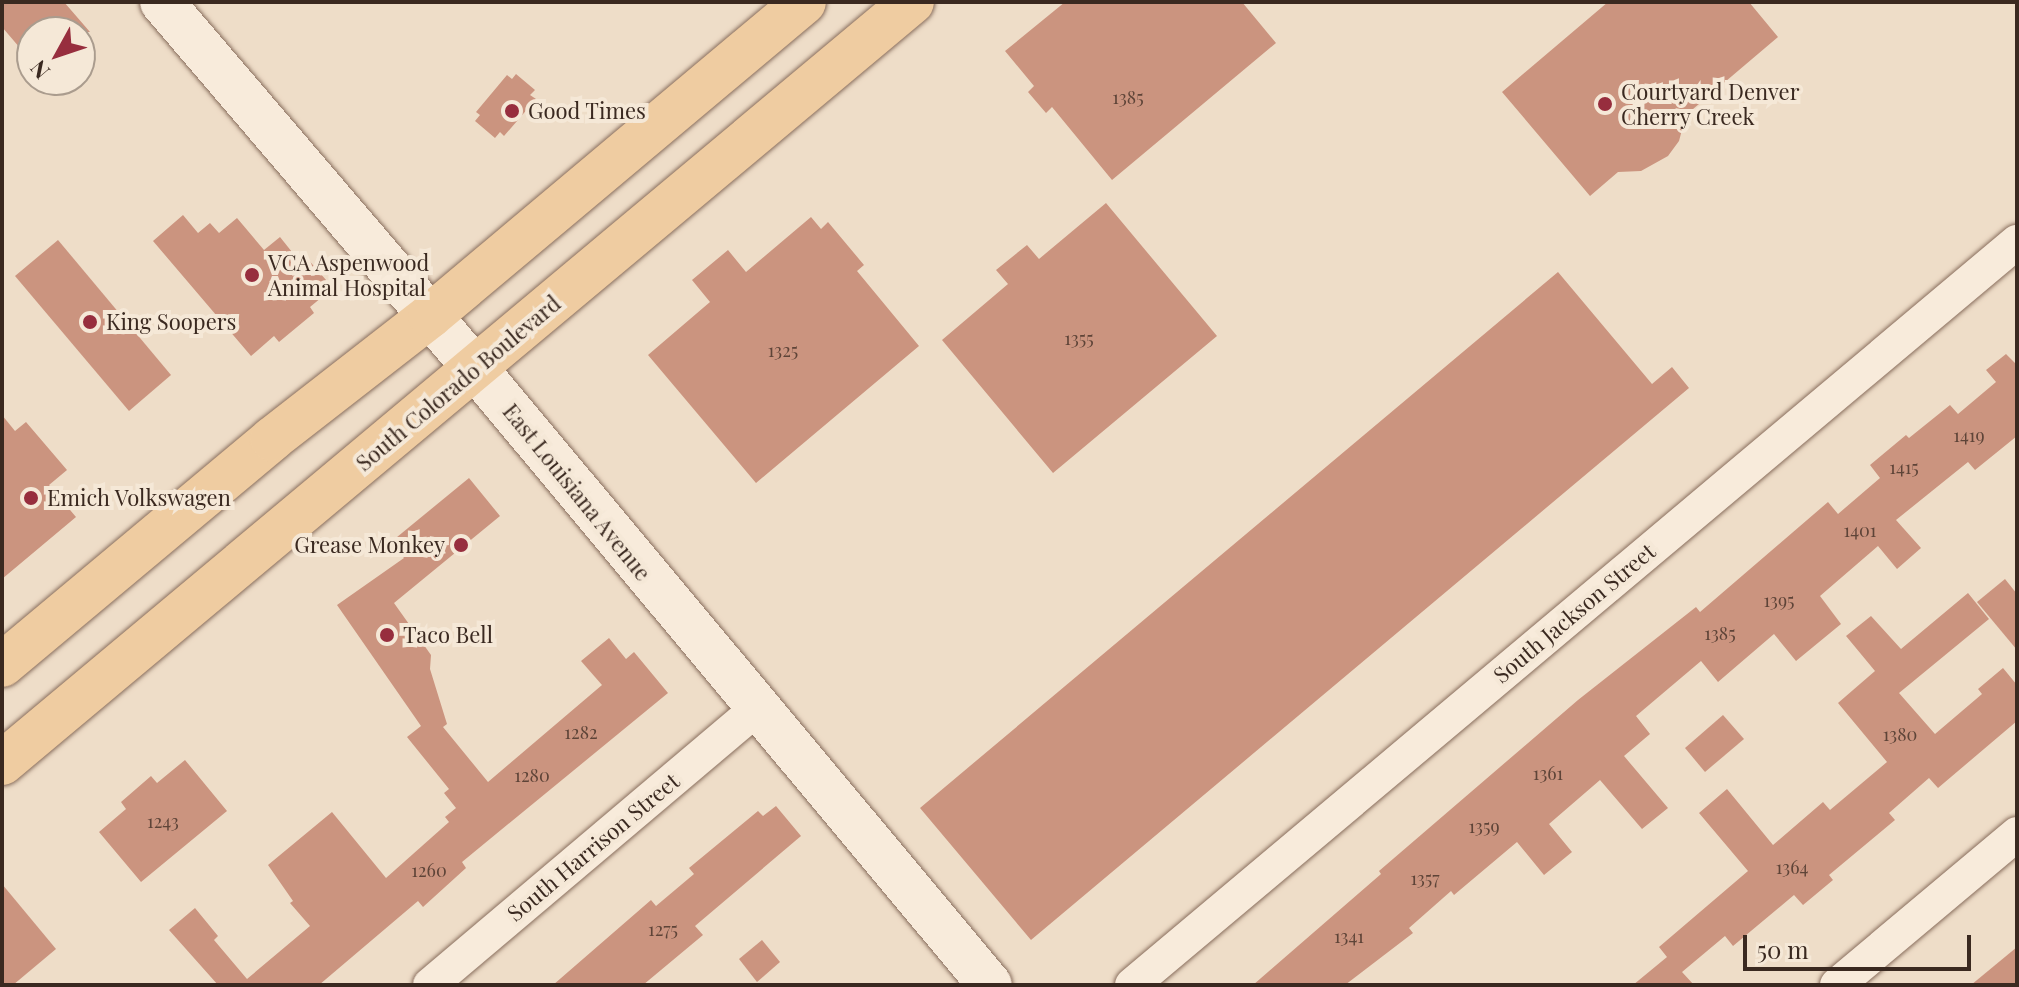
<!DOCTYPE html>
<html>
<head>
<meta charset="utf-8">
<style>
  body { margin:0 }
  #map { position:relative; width:2019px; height:987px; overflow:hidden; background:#eeddc8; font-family:"Playfair Display",serif }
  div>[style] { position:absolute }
  .building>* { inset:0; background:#cb947f }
  .roads { filter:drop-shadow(0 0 2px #896e5d) drop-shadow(0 0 2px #896e5d) }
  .minor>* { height:34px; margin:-17px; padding:0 17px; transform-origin:17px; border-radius:17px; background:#f8ebdb }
  .tertiary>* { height:44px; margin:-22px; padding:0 22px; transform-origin:22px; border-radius:22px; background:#f8ebdb }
  .primary>* { height:44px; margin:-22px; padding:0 22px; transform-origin:22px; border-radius:22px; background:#efcca1 }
  .dots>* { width:22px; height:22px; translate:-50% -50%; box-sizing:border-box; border:4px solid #f5e8d7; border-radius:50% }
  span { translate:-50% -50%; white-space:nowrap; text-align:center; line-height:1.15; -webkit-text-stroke:8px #f5e8d7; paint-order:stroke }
  .number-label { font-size:18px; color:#5e4438 }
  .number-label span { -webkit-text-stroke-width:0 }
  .poi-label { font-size:22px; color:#3a2920 }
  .left { translate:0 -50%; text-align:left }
  .right { translate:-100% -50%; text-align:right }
  .street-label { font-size:22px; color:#3a2920 }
  .frame { position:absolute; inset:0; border:4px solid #3a2920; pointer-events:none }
  .north { position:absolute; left:16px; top:16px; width:80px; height:80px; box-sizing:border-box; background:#f5e8d7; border:2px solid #aa9c8e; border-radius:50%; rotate:230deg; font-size:22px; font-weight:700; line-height:32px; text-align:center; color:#3a2920 }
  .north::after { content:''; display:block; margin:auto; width:28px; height:36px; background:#972e3e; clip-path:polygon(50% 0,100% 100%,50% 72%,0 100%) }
  .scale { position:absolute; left:1743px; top:935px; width:228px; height:36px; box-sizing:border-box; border:4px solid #3a2920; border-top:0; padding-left:10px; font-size:24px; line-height:28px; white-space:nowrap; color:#3a2920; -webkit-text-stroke:6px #f5e8d7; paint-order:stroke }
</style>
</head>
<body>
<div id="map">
  <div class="building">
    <div style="clip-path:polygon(2px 2px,64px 2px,90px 32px,32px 32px,32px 62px,2px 27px)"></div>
    <div style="clip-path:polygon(1065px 2px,1242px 2px,1276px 43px,1112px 180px,1052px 107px,1046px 113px,1028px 92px,1034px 86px,1005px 51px)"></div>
    <div style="clip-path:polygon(1608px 2px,1749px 2px,1778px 37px,1686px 115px,1679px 141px,1668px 156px,1641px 171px,1618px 172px,1590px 196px,1502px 92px)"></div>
    <div style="clip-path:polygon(516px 74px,535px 90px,530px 95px,536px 99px,504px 136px,500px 132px,495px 138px,475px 121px,480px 115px,476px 112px,507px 75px,512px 79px)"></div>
    <div style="clip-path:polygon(1106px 203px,1217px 336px,1053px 473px,942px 340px,1008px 284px,996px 270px,1027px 245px,1039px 259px)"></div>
    <div style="clip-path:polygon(183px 215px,198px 233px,210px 223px,219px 233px,237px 218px,264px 250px,280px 237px,300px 262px,306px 257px,333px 288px,310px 307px,314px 313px,279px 342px,274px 336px,251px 356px,153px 241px)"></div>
    <div style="clip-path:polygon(811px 217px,821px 229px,828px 222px,864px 265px,857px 271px,919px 346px,756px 483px,648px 355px,710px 302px,692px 280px,728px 250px,746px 272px)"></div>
    <div style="clip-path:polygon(58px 240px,171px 375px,129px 411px,15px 276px)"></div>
    <div style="clip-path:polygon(1558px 272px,1652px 384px,1672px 367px,1689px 388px,1031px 940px,920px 808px)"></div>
    <div style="clip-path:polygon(2006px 354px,2017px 365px,2017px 436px,1975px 470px,1968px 462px,1896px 520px,1921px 548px,1897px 569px,1878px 546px,1820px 596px,1841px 624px,1796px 661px,1774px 634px,1718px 682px,1701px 661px,1636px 716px,1650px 734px,1624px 756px,1668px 808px,1642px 829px,1600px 780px,1549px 824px,1572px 852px,1544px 875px,1517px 842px,1454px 895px,1451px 891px,1409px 928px,1413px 933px,1345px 985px,1253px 985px,1381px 874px,1379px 871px,1578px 700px,1696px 607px,1700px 612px,1828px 502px,1838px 514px,1880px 478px,1870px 465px,1906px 435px,1909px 438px,1950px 405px,1958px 414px,1996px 382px,1986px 370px)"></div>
    <div style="clip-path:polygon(2px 415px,15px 431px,26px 422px,67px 470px,49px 485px,76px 517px,2px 579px)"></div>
    <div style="clip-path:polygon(469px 478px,500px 516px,394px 603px,431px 655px,430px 669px,447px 724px,443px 727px,488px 782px,602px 685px,581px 661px,609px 638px,626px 659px,634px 652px,668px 693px,462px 862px,466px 868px,423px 907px,418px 901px,319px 985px,218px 985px,169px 930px,195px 908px,218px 936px,214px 940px,247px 979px,310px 926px,290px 903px,293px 901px,268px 865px,332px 812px,386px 878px,449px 822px,445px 817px,456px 808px,444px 793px,449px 789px,407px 737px,421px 726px,337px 605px,404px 558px,391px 542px)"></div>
    <div style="clip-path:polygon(2005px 579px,2017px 594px,2017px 650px,1977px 602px)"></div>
    <div style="clip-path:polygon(1968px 593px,1989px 619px,1899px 693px,1935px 734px,1982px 694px,1978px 689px,2003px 668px,2017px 685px,2017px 721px,1938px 788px,1929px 778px,1889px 813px,1895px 820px,1829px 875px,1833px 880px,1803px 905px,1794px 895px,1733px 946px,1725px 936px,1682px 972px,1694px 985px,1633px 985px,1667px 957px,1659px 947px,1748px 871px,1699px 813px,1727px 789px,1773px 845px,1823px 802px,1830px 810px,1887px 762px,1838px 703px,1875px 671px,1846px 636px,1871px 616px,1901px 649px)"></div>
    <div style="clip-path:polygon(1723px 715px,1744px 739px,1705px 772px,1685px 748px)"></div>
    <div style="clip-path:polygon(185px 760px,227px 811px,141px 882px,99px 832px,126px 809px,121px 802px,151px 776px,157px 783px)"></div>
    <div style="clip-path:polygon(776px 806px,801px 836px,695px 926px,703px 935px,643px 985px,553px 985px,651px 900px,656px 906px,694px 874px,689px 868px,758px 811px,763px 816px)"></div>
    <div style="clip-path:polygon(2px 884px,56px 949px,13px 985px,2px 985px)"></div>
    <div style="clip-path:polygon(762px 940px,780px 962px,757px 982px,739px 959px)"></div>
    <div style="clip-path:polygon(2017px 947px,2017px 985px,1971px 985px)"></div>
  </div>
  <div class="roads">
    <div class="minor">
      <div style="left:430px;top:985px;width:428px;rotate:-40.2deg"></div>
      <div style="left:1132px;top:985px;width:1156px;rotate:-40.02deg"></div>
      <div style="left:1837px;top:985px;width:235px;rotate:-40deg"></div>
    </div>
    <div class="tertiary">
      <div style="left:162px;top:2px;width:483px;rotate:49.5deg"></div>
      <div style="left:476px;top:369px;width:802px;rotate:50.16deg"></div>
    </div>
    <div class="primary">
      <div style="left:2px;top:665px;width:352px;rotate:-39.9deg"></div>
      <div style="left:272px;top:439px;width:200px;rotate:-37.9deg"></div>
      <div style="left:430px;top:316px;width:488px;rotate:-40deg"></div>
      <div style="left:2px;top:763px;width:1186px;rotate:-39.9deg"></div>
    </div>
  </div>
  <div class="dots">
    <div style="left:1605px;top:104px;background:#972e3e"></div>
    <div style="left:512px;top:111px;background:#972e3e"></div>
    <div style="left:252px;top:275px;background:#972e3e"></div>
    <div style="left:90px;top:322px;background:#972e3e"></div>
    <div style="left:31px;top:498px;background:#972e3e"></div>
    <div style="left:461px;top:545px;background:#972e3e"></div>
    <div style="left:387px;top:635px;background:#972e3e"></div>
  </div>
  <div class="number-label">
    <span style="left:1128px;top:97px">1385</span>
    <span style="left:1079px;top:338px">1355</span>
    <span style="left:783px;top:350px">1325</span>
    <span style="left:1969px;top:435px">1419</span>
    <span style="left:1904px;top:467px">1415</span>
    <span style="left:1860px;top:530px">1401</span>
    <span style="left:1779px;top:600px">1395</span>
    <span style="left:1720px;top:633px">1385</span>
    <span style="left:581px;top:732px">1282</span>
    <span style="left:1900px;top:734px">1380</span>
    <span style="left:1548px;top:773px">1361</span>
    <span style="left:532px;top:775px">1280</span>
    <span style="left:163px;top:821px">1243</span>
    <span style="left:1484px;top:826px">1359</span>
    <span style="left:1792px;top:867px">1364</span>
    <span style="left:429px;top:870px">1260</span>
    <span style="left:1425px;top:878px">1357</span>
    <span style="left:663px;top:929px">1275</span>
    <span style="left:1349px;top:936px">1341</span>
  </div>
  <div class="poi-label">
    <span class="left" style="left:1621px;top:104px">Courtyard Denver<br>Cherry Creek</span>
    <span class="left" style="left:528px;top:111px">Good Times</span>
    <span class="left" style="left:268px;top:275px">VCA Aspenwood<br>Animal Hospital</span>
    <span class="left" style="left:106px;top:322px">King Soopers</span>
    <span class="left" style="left:47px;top:498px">Emich Volkswagen</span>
    <span class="right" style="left:445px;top:545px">Grease Monkey</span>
    <span class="left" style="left:403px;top:635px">Taco Bell</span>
  </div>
  <div class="street-label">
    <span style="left:458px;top:383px;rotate:-40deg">South Colorado Boulevard</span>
    <span style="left:577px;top:492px;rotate:51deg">East Louisiana Avenue</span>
    <span style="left:1574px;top:613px;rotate:-40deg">South Jackson Street</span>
    <span style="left:593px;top:847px;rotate:-40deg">South Harrison Street</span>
  </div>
  <div class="frame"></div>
  <div class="north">N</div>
  <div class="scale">50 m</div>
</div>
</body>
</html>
